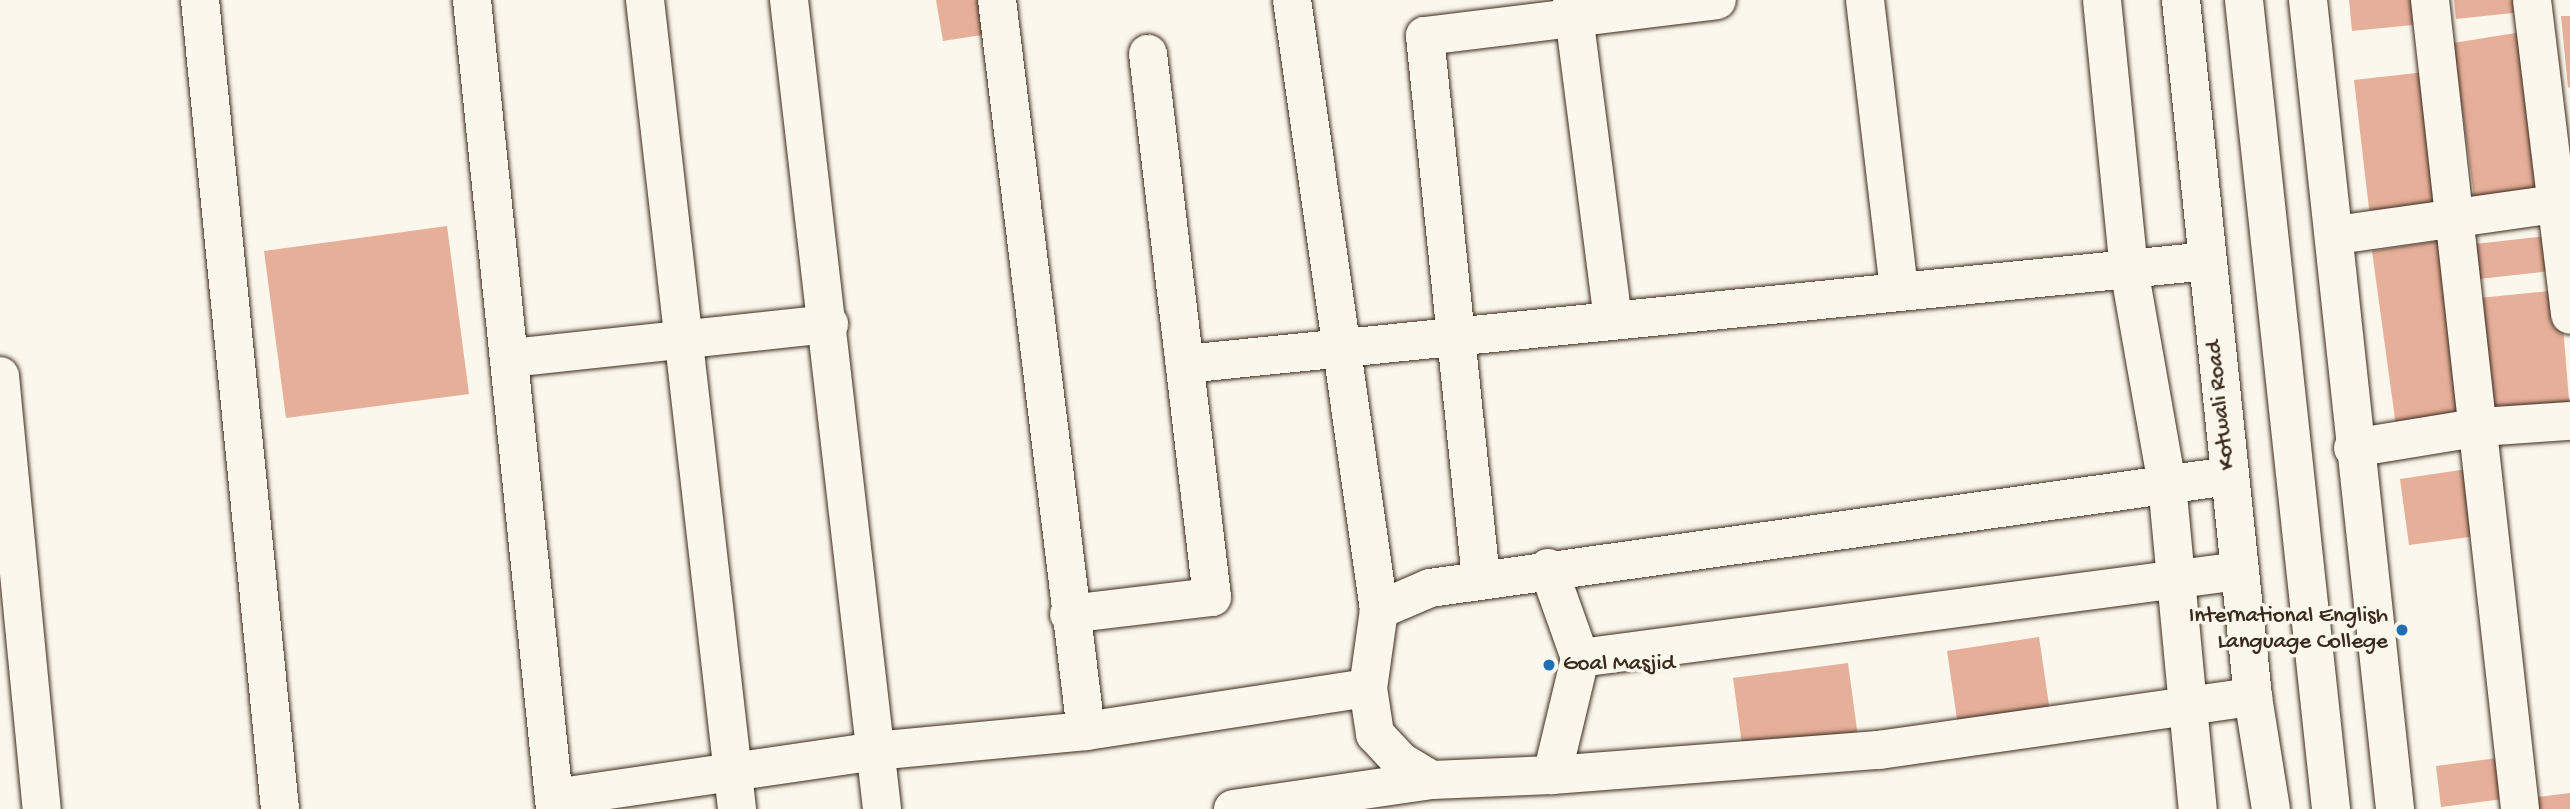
<!DOCTYPE html>
<html>
<head>
<meta charset="utf-8">
<style>
  body { margin:0 }
  #map { position:relative; width:2570px; height:809px; overflow:hidden; background:#fbf7ec; font-family:"Gochi Hand",sans-serif }
  div>[style] { position:absolute }
  .building>* { inset:0; background:#e5af99 }
  .roads { filter:drop-shadow(0 0 2px #3b2a1e) drop-shadow(0 0 2px #3b2a1e) }
  .minor>* { height:38px; margin:-19px; padding:0 19px; transform-origin:19px; border-radius:19px; background:#fbf7ec }
  .major>* { height:38px; margin:-19px; padding:0 19px; transform-origin:19px; border-radius:19px; background:#fbf7ec }
  .dots>* { width:19px; height:19px; translate:-50% -50%; box-sizing:border-box; border:4px solid #fbf7ec; border-radius:50% }
  span { translate:-50% -50%; white-space:nowrap; text-align:center; line-height:1.15; -webkit-text-stroke:7px #fbf7ec; paint-order:stroke }
  .street-label { font-size:23px; color:#3b2a1e }
  .poi-label { font-size:23px; color:#3b2a1e }
  .right { translate:-100% -50%; text-align:right }
  .left { translate:0 -50%; text-align:left }
</style>
</head>
<body>
<div id="map">
  <div class="building">
    <div style="clip-path:polygon(936px 0,1003px 0,1008px 31px,943px 41px)"></div>
    <div style="clip-path:polygon(2349px 0,2421px 0,2423px 24px,2352px 31px)"></div>
    <div style="clip-path:polygon(2454px 0,2520px 0,2522px 12px,2456px 19px)"></div>
    <div style="clip-path:polygon(2561px 16px,2570px 16px,2570px 87px,2568px 88px)"></div>
    <div style="clip-path:polygon(2522px 32px,2545px 193px,2475px 203px,2453px 43px)"></div>
    <div style="clip-path:polygon(2425px 72px,2440px 209px,2370px 217px,2354px 80px)"></div>
    <div style="clip-path:polygon(447px 226px,469px 394px,286px 418px,264px 251px)"></div>
    <div style="clip-path:polygon(2547px 236px,2550px 271px,2479px 279px,2475px 244px)"></div>
    <div style="clip-path:polygon(2444px 240px,2468px 416px,2396px 426px,2372px 251px)"></div>
    <div style="clip-path:polygon(2560px 290px,2570px 412px,2491px 420px,2479px 298px)"></div>
    <div style="clip-path:polygon(2474px 468px,2484px 535px,2409px 545px,2400px 479px)"></div>
    <div style="clip-path:polygon(2039px 637px,2050px 712px,1958px 726px,1947px 651px)"></div>
    <div style="clip-path:polygon(1848px 663px,1858px 737px,1743px 752px,1733px 678px)"></div>
    <div style="clip-path:polygon(2513px 756px,2519px 797px,2441px 807px,2436px 766px)"></div>
    <div style="clip-path:polygon(2570px 793px,2570px 809px,2538px 809px,2537px 797px)"></div>
  </div>
  <div class="roads">
    <div class="minor">
      <div style="left:200px;top:0;width:813px;rotate:84.35deg"></div>
      <div style="left:472px;top:0;width:813px;rotate:84.14deg"></div>
      <div style="left:645px;top:0;width:814px;rotate:83.51deg"></div>
      <div style="left:789px;top:0;width:814px;rotate:83.44deg"></div>
      <div style="left:997px;top:0;width:736px;rotate:83.06deg"></div>
      <div style="left:1292px;top:0;width:616px;rotate:81.88deg"></div>
      <div style="left:1572px;top:0;width:321px;rotate:82.7deg"></div>
      <div style="left:1865px;top:0;width:292px;rotate:83.3deg"></div>
      <div style="left:2102px;top:0;width:270px;rotate:84.3deg"></div>
      <div style="left:2129px;top:269px;width:218px;rotate:80deg"></div>
      <div style="left:2167px;top:484px;width:326px;rotate:84.6deg"></div>
      <div style="left:2308px;top:0;width:814px;rotate:83.86deg"></div>
      <div style="left:2430px;top:0;width:814px;rotate:83.65deg"></div>
      <div style="left:2532px;top:0;width:317px;rotate:83.1deg"></div>
      <div style="left:2337px;top:235px;width:235px;rotate:-8.1deg"></div>
      <div style="left:510px;top:358px;width:321px;rotate:-6.1deg"></div>
      <div style="left:1185px;top:364px;width:1027px;rotate:-5.75deg"></div>
      <div style="left:0;top:376px;width:435px;rotate:84.5deg"></div>
      <div style="left:2353px;top:448px;width:130px;rotate:-9.3deg"></div>
      <div style="left:2481px;top:427px;width:89px;rotate:-3.9deg"></div>
      <div style="left:2229px;top:476px;width:807px;rotate:172.02deg"></div>
      <div style="left:1430px;top:588px;width:56px;rotate:156.7deg"></div>
      <div style="left:1379px;top:610px;width:79px;rotate:98deg"></div>
      <div style="left:1368px;top:688px;width:47px;rotate:81.3deg"></div>
      <div style="left:1375px;top:734px;width:37px;rotate:47deg"></div>
      <div style="left:1400px;top:761px;width:37px;rotate:31deg"></div>
      <div style="left:1432px;top:780px;width:120px;rotate:-2.4deg"></div>
      <div style="left:1552px;top:775px;width:120px;rotate:-76.5deg"></div>
      <div style="left:1580px;top:658px;width:665px;rotate:-7.52deg"></div>
      <div style="left:1548px;top:568px;width:96px;rotate:70.4deg"></div>
      <div style="left:1481px;top:579px;width:546px;rotate:-95.89deg"></div>
      <div style="left:1425px;top:36px;width:294px;rotate:-7deg"></div>
      <div style="left:1069px;top:614px;width:144px;rotate:-6.8deg"></div>
      <div style="left:1212px;top:597px;width:547px;rotate:-96.72deg"></div>
      <div style="left:1552px;top:775px;width:328px;rotate:-4.4deg"></div>
      <div style="left:1879px;top:750px;width:378px;rotate:-8.1deg"></div>
      <div style="left:554px;top:798px;width:324px;rotate:-8.3deg"></div>
      <div style="left:875px;top:751px;width:212px;rotate:-5.4deg"></div>
      <div style="left:1086px;top:731px;width:285px;rotate:-8.7deg"></div>
      <div style="left:1233px;top:809px;width:201px;rotate:-8.3deg"></div>
    </div>
    <div class="major">
      <div style="left:2181px;top:0;width:701px;rotate:84.1deg"></div>
      <div style="left:2253px;top:697px;width:113px;rotate:80.9deg"></div>
      <div style="left:2244px;top:0;width:814px;rotate:83.86deg"></div>
    </div>
  </div>
  <div class="dots">
    <div style="left:2402px;top:630px;background:#1f6fb2"></div>
    <div style="left:1549px;top:665px;background:#1f6fb2"></div>
  </div>
  <div class="street-label">
    <span style="left:2222px;top:405px;rotate:-96deg">Kotwali Road</span>
  </div>
  <div class="poi-label">
    <span class="right" style="left:2388px;top:630px">International English<br>Language College</span>
    <span class="left" style="left:1563px;top:665px">Goal Masjid</span>
  </div>
</div>
</body>
</html>
